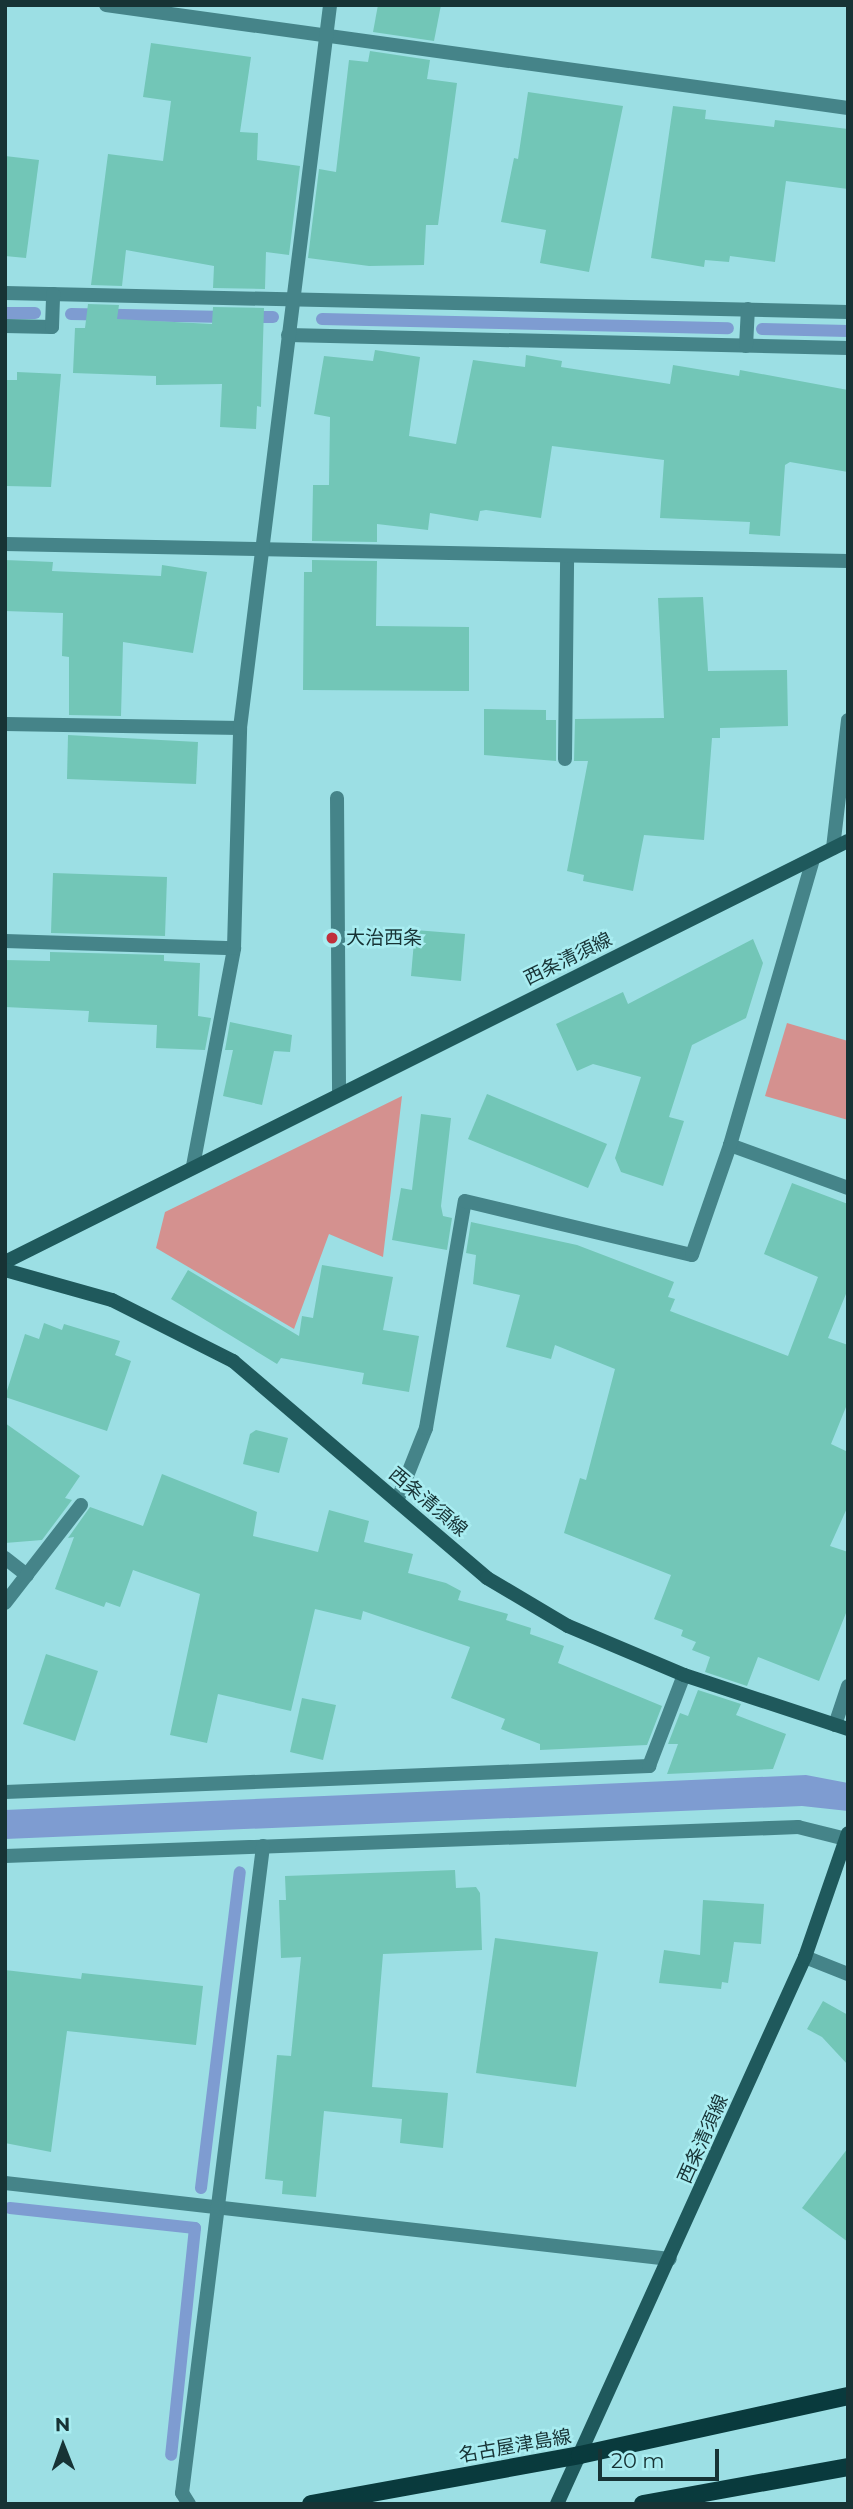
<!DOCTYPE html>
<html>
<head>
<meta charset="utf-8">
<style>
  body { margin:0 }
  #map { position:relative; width:853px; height:2509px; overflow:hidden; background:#9cdfe4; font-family:Montserrat,"Noto Sans JP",sans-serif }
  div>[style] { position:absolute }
  .green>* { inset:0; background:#d4918f }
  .water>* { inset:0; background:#7e9cd1 }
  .stream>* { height:12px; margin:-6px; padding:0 6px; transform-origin:6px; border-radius:6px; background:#7e9cd1 }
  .building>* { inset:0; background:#72c6b7 }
  .service>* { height:14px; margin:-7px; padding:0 7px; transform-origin:7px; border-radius:7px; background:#458489 }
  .minor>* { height:14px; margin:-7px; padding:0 7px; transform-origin:7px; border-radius:7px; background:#458489 }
  .secondary>* { height:14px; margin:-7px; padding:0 7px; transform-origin:7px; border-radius:7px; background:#1f595c }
  .primary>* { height:18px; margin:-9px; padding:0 9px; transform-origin:9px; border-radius:9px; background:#093a3d }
  .dots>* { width:19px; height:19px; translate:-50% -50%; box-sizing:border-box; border:4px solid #a9edf1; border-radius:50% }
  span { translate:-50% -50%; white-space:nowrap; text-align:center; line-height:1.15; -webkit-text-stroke:5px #a9edf1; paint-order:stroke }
  .poi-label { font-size:19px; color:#173335 }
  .left { translate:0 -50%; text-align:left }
  .street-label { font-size:19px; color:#173335 }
  .frame { position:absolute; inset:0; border:7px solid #173335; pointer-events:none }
  .north { position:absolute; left:28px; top:2411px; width:70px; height:70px; -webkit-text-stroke:5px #a9edf1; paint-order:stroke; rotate:359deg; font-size:19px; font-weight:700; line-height:28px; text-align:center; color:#173335 }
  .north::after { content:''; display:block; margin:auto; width:24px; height:32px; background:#173335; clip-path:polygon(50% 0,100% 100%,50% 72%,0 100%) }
  .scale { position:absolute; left:598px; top:2449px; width:121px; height:32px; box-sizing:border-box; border:4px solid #173335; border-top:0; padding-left:9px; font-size:21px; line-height:24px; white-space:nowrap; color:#173335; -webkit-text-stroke:5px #a9edf1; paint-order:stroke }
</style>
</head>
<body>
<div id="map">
  <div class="green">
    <div style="clip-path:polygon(787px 1023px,848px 1041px,848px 1120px,765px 1096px)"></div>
    <div style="clip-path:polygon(402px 1096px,383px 1257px,329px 1234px,294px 1329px,156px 1248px,165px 1212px)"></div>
  </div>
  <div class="water">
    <div style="clip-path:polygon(806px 1775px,848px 1783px,848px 1811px,802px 1806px,5px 1839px,5px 1810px)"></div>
  </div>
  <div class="stream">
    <div style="left:5px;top:313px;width:30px"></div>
    <div style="left:71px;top:314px;width:157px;rotate:1.1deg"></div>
    <div style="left:250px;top:317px;width:23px"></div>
    <div style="left:322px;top:319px;width:406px;rotate:1.3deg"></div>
    <div style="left:762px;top:329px;width:86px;rotate:1.3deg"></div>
    <div style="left:201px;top:2188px;width:318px;rotate:-83deg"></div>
    <div style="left:10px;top:2208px;width:186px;rotate:6.2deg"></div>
    <div style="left:195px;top:2228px;width:228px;rotate:96deg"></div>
  </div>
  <div class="building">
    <div style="clip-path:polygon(378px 5px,441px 5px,434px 41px,373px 32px)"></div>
    <div style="clip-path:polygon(151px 43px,251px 57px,240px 132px,258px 133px,257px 160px,300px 166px,289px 255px,266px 252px,265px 289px,213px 288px,214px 266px,126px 250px,122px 286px,91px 285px,108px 154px,163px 161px,171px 101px,143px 97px)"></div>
    <div style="clip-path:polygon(370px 51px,430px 60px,427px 79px,457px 83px,438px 225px,426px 225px,424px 265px,369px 266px,308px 258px,319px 169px,336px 172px,349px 60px,368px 62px)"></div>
    <div style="clip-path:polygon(528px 92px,623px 106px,589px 272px,540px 263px,546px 230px,501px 222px,514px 158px,518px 159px)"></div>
    <div style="clip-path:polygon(673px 106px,706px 110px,705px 119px,774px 127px,775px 120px,848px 129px,848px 189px,786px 181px,775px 262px,730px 256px,729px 262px,705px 260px,704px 267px,651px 258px)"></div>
    <div style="clip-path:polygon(5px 156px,39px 160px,26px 258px,5px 256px)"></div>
    <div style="clip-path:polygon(88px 304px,119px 305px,117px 319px,212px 324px,213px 307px,264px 308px,261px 407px,257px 406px,256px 429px,220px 427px,222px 384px,156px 385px,156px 376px,73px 373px,75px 328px,85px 328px)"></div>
    <div style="clip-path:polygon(375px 350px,420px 357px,409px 436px,456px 444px,473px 360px,525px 367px,526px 355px,562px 361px,561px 367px,670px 384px,673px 365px,739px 376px,740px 370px,848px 390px,848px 472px,790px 462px,785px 465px,780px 536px,749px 534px,750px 522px,660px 518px,664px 460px,552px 446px,541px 518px,486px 510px,480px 511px,478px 521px,430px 513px,428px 530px,377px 524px,377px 542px,312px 541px,313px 485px,329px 485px,330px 417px,314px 414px,324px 356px,373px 361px)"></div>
    <div style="clip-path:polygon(17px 372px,61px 374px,51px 487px,6px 486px,5px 380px,17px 380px)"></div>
    <div style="clip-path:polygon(5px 560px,53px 562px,52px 571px,161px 576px,162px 565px,207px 572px,193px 653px,123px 642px,121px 716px,69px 715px,69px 657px,62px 656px,63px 613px,5px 611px)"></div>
    <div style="clip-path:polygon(312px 560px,377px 561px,376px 626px,469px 627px,469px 691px,303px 690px,304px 572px,312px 572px)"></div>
    <div style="clip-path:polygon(703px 597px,708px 671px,787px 670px,788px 726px,720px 728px,720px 738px,712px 738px,704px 840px,644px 835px,633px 891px,583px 881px,584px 875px,567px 871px,588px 761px,574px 761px,575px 719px,664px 718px,658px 598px)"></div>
    <div style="clip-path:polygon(484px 709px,546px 710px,546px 720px,556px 720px,556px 761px,484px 755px)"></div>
    <div style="clip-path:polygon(68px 735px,198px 742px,196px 784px,67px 779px)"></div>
    <div style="clip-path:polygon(53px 873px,167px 877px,165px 936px,51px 933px)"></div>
    <div style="clip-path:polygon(415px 930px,465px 934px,461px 981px,411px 976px)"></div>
    <div style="clip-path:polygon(753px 939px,763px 963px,746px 1018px,692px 1045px,669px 1117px,684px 1121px,663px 1186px,621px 1172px,615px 1158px,641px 1077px,593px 1064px,577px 1071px,556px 1024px,623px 992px,628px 1004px)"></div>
    <div style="clip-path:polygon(50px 952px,164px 955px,164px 961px,200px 963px,198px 1016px,211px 1018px,205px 1050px,156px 1048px,157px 1025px,88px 1022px,89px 1011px,5px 1007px,5px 960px,50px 961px)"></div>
    <div style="clip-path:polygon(230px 1022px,292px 1035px,290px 1052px,274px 1051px,262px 1105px,223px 1096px,233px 1050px,225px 1050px)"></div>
    <div style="clip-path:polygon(487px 1094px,607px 1144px,588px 1188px,468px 1139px)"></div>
    <div style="clip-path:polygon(421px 1114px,451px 1118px,441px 1206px,443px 1216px,452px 1218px,447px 1250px,392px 1240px,401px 1188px,412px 1190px)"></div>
    <div style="clip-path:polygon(792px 1183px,848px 1204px,848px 1289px,828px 1338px,848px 1345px,848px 1402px,831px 1444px,848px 1452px,848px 1506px,830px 1546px,848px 1552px,848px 1608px,819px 1681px,758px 1657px,747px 1686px,705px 1672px,710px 1657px,692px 1650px,696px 1642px,681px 1636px,683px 1630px,654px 1619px,671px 1575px,564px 1533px,580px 1478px,586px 1480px,615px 1369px,555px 1345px,551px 1359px,506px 1347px,520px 1295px,473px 1284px,476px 1255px,466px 1253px,471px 1222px,577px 1245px,674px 1282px,668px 1297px,675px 1299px,670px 1311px,788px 1356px,818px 1277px,764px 1254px)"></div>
    <div style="clip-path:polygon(322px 1265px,393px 1277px,383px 1330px,419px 1336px,409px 1392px,362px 1384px,364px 1373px,281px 1358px,277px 1364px,171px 1299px,188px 1270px,299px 1336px,302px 1316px,313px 1318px)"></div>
    <div style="clip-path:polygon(44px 1323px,62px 1330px,64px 1324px,120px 1341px,115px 1355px,131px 1361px,107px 1431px,5px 1397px,25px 1334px,39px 1339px)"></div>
    <div style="clip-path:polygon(5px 1423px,80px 1476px,65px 1498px,72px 1500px,42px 1540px,5px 1543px)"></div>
    <div style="clip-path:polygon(256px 1430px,288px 1438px,279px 1473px,243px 1464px,250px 1434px)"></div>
    <div style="clip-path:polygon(162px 1474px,257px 1512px,253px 1536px,318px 1552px,329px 1510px,369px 1521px,364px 1542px,413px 1554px,408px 1573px,446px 1583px,461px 1591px,458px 1600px,508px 1614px,506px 1620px,531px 1628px,530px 1634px,564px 1646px,558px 1663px,662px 1706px,647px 1745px,540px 1750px,540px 1744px,501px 1729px,505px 1719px,451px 1698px,470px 1647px,363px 1611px,361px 1620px,315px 1609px,291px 1711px,218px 1694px,207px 1743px,170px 1735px,200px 1594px,133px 1570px,120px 1607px,106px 1602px,104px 1607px,55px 1589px,74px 1537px,68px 1538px,90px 1507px,143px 1526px)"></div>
    <div style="clip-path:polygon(46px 1654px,98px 1671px,75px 1741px,23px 1724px)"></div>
    <div style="clip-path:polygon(698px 1690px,741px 1704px,736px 1715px,786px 1734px,773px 1769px,667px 1774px,678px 1744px,668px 1744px,680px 1713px,688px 1716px)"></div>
    <div style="clip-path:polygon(302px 1698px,336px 1705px,323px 1760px,290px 1752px)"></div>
    <div style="clip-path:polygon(455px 1870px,456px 1888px,476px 1887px,480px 1893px,482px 1950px,383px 1954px,372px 2087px,448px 2093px,443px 2148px,400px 2143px,402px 2119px,324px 2111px,316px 2197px,282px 2194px,283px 2181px,265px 2179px,277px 2055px,291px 2056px,301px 1957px,281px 1958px,279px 1900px,286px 1900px,285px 1876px)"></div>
    <div style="clip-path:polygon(703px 1900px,764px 1904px,761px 1944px,734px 1942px,728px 1983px,722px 1982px,721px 1989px,659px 1983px,664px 1950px,700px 1955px)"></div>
    <div style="clip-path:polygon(495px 1938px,598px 1952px,576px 2087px,476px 2073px)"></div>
    <div style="clip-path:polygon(5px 1970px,81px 1979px,82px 1973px,203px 1986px,196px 2045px,67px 2031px,51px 2152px,5px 2143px)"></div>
    <div style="clip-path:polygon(823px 2001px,848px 2015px,848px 2065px,822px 2037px,807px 2029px)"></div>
    <div style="clip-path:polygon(848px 2148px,848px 2242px,802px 2208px)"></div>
  </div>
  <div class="service">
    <div style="left:565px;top:759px;width:203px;rotate:-89.4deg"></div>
    <div style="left:337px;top:798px;width:296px;rotate:89.6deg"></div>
    <div style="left:5px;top:1558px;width:28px;rotate:38deg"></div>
    <div style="left:805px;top:1957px;width:46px;rotate:21.6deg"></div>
  </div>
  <div class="minor">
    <div style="left:106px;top:5px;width:749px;rotate:7.9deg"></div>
    <div style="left:5px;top:293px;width:843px;rotate:1.29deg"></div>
    <div style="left:5px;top:326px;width:47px;rotate:1.2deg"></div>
    <div style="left:52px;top:327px;width:33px;rotate:-88deg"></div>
    <div style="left:288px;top:335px;width:560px;rotate:1.33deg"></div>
    <div style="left:746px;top:346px;width:37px;rotate:-87deg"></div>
    <div style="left:5px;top:544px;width:843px;rotate:1.16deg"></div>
    <div style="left:5px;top:724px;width:235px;rotate:1deg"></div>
    <div style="left:833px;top:848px;width:129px;rotate:-83.3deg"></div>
    <div style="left:5px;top:941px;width:229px;rotate:1.8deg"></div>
    <div style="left:730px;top:1145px;width:126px;rotate:20deg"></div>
    <div style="left:193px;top:1166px;width:222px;rotate:-79.3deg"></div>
    <div style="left:234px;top:948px;width:220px;rotate:-88.4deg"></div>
    <div style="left:240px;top:728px;width:729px;rotate:-82.9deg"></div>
    <div style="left:397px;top:1501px;width:79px;rotate:-68.3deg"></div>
    <div style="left:426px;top:1428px;width:230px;rotate:-80.3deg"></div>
    <div style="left:465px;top:1201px;width:233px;rotate:13.4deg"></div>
    <div style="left:692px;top:1255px;width:116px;rotate:-70.9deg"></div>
    <div style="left:730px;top:1145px;width:298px;rotate:-73.8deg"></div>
    <div style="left:5px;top:1603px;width:124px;rotate:-52.2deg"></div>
    <div style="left:835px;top:1725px;width:41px;rotate:-71.6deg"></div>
    <div style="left:5px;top:1792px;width:645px;rotate:-2.31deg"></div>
    <div style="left:649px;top:1766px;width:97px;rotate:-69deg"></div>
    <div style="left:5px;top:1856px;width:794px;rotate:-2.09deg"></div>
    <div style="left:798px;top:1827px;width:49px;rotate:14deg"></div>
    <div style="left:5px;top:2183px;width:669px;rotate:6.52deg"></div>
    <div style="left:189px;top:2504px;width:13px;rotate:-122deg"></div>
    <div style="left:182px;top:2493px;width:652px;rotate:-82.86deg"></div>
  </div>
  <div class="secondary">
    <div style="left:5px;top:1262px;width:942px;rotate:-26.54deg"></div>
    <div style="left:5px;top:1270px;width:111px;rotate:15.7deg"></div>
    <div style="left:112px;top:1300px;width:136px;rotate:26.8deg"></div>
    <div style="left:233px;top:1361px;width:334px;rotate:40.5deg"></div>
    <div style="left:487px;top:1578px;width:94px;rotate:30.7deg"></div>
    <div style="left:568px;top:1626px;width:126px;rotate:22.9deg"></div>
    <div style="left:684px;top:1675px;width:173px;rotate:18.2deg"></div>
    <div style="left:557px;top:2504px;width:601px;rotate:-65.61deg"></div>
    <div style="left:805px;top:1957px;width:131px;rotate:-70.9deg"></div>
  </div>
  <div class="primary">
    <div style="left:311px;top:2504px;width:273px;rotate:-10.3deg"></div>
    <div style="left:580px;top:2455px;width:274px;rotate:-12.4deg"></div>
    <div style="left:643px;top:2504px;width:208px;rotate:-10.2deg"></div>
  </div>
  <div class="dots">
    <div style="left:332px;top:938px;background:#c0303c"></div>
  </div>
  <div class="poi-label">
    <span class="left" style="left:346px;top:938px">大治西条</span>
  </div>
  <div class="street-label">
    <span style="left:568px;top:959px;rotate:-26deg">西条清須線</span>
    <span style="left:428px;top:1502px;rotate:40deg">西条清須線</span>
    <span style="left:703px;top:2139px;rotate:-66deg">西条清須線</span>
    <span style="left:515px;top:2446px;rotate:-10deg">名古屋津島線</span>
  </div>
  <div class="frame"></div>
  <div class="north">N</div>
  <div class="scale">20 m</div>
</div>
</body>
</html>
